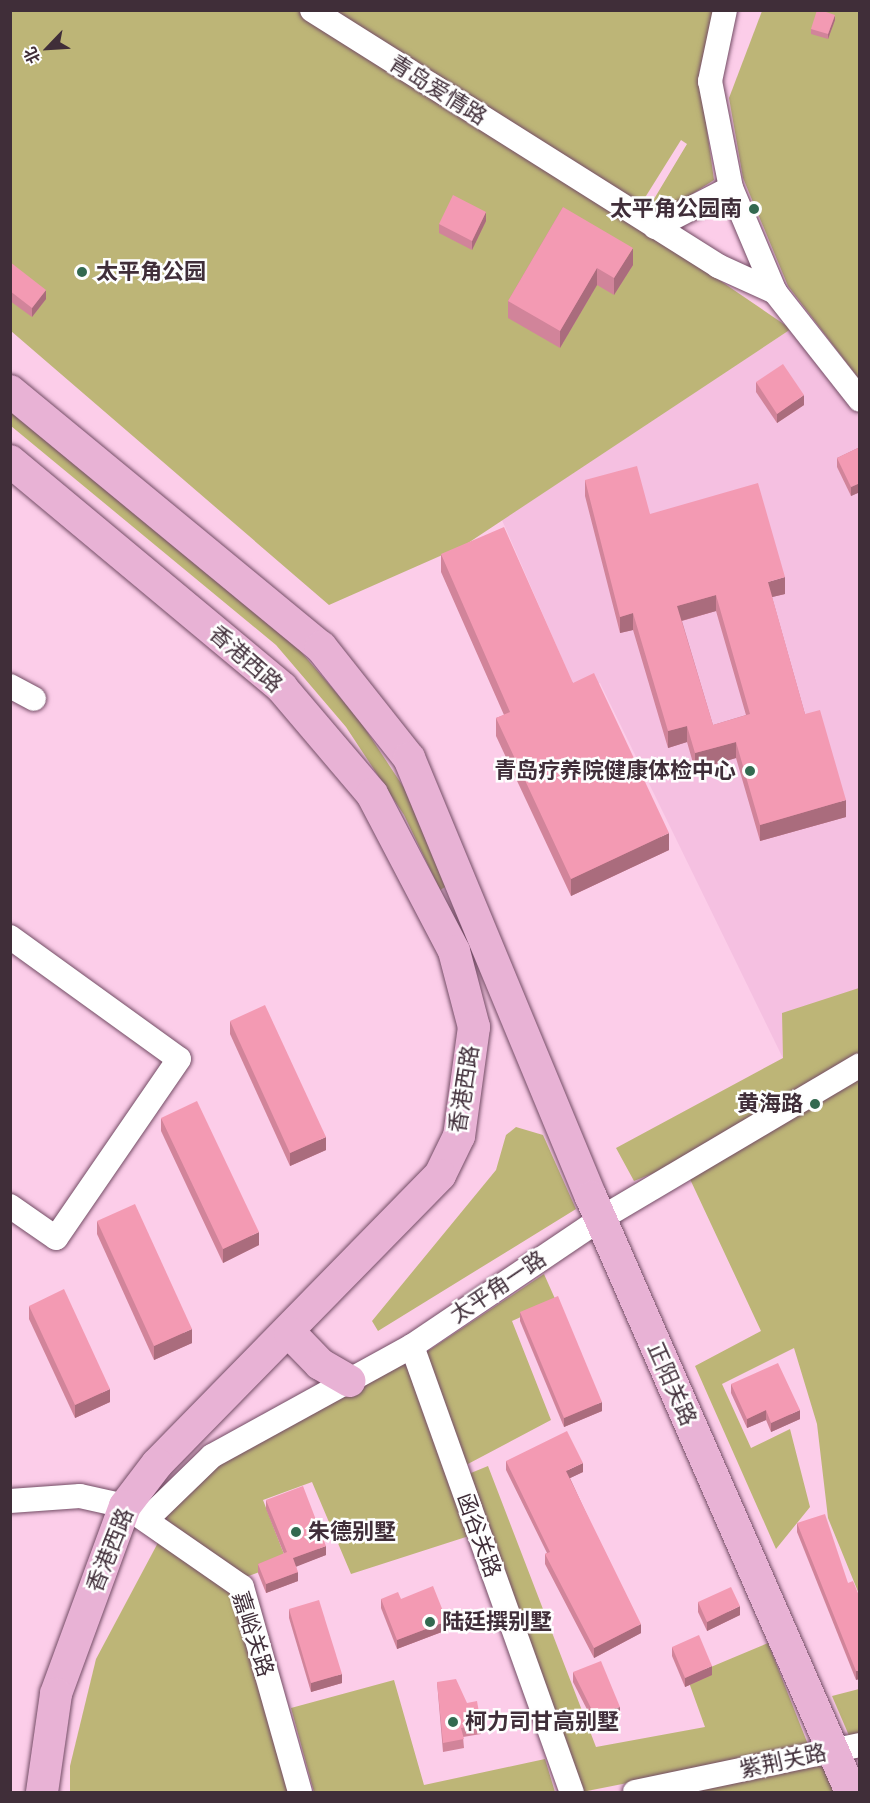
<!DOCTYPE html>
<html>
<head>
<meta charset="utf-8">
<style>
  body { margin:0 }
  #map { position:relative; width:870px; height:1803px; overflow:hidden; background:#fccde9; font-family:"Titillium Web","Noto Sans SC",sans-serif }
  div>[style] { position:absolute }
  .built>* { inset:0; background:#f5c0e1 }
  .green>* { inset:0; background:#bdb577 }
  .roads { filter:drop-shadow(0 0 2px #734c65) drop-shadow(0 0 2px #734c65) }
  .minor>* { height:24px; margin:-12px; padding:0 12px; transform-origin:12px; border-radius:12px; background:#fff }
  .major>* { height:32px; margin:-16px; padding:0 16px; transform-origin:16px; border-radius:16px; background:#e8b2d5 }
  .wall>* { inset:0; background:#d1849a }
  .shaded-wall>* { inset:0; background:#aa6c7d }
  .building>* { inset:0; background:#f39ab3 }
  .dots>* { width:16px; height:16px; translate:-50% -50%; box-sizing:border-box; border:3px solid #fefefe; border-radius:50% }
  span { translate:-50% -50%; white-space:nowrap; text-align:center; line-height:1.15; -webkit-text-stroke:5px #fefefe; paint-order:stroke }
  .street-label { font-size:22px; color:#402e39 }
  .poi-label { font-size:22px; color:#402e39; font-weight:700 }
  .right { translate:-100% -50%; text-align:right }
  .left { translate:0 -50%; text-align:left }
  .frame { position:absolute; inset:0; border:12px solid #402e39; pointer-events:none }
  .north { position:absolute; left:18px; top:18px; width:60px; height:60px; -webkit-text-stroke:4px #fefefe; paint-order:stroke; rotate:245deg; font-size:16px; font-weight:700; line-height:24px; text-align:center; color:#402e39 }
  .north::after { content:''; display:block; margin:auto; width:21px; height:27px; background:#402e39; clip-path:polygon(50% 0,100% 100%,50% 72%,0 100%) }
</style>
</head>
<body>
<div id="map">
  <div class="built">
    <div style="clip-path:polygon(791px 329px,859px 417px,859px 1049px,796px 1085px,600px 683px,576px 691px,502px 520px)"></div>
  </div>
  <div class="green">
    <div style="clip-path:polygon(11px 10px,714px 11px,699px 73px,714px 180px,661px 214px,648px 209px,687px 144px,681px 140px,631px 220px,791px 329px,465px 545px,329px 605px,11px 331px)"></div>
    <div style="clip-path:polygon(762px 11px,859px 11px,859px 379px,788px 286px,743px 178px,729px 98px)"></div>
    <div style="clip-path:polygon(10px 406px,285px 633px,358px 718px,418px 809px,452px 883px,440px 890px,404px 815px,346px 727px,276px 645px,11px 426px)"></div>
    <div style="clip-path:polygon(859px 988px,859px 1594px,828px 1518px,817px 1424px,794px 1348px,722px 1384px,751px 1448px,790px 1429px,810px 1507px,776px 1549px,695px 1366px,761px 1331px,682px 1162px,634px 1181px,616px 1148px,783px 1058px,782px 1013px)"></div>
    <div style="clip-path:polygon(516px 1127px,543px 1135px,576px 1209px,378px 1331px,372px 1321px,496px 1170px,506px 1135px)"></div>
    <div style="clip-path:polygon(544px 1274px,556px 1301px,512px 1321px,551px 1420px,466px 1465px,425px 1353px)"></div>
    <div style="clip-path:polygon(407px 1358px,469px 1536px,351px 1574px,312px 1482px,263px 1500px,287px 1562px,246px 1577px,164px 1518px,225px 1454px)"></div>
    <div style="clip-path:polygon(488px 1466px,596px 1747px,705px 1727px,687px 1677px,768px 1643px,809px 1747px,582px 1792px,466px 1475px)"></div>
    <div style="clip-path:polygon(161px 1537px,236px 1595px,291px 1792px,70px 1792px,70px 1766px,96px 1659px)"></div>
    <div style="clip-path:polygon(394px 1680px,424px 1785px,545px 1759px,555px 1792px,314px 1792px,291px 1708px)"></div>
    <div style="clip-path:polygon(859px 1689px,859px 1759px,832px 1696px)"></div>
    <div style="clip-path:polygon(821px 1763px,834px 1792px,675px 1792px)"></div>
  </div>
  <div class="roads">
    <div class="minor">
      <div style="left:312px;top:10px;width:480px;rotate:32.2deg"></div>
      <div style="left:718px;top:266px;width:63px;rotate:24.5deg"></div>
      <div style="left:725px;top:10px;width:73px;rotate:101.9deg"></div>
      <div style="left:710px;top:81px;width:109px;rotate:78.9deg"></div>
      <div style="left:731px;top:188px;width:113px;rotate:67.1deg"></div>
      <div style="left:775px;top:292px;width:137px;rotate:51.8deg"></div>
      <div style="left:655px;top:227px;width:85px;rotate:-27.2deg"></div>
      <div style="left:10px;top:686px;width:27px;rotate:28deg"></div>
      <div style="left:10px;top:937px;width:208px;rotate:35.8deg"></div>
      <div style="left:179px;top:1059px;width:217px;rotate:124.5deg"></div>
      <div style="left:56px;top:1238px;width:56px;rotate:-145.2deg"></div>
      <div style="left:412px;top:1346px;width:474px;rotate:70.3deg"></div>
      <div style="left:10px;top:1501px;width:70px;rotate:-4.1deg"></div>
      <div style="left:80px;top:1496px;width:46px;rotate:12.5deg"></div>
      <div style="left:125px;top:1506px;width:142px;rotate:34.7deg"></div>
      <div style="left:242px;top:1587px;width:213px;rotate:74.2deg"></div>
      <div style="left:146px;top:1520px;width:92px;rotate:-44.1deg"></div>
      <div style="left:212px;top:1456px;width:228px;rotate:-28.8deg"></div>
      <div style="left:412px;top:1346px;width:227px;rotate:-34deg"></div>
      <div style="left:600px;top:1219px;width:302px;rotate:-30.6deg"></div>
      <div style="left:635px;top:1792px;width:230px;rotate:-11.8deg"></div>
    </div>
    <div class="major">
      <div style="left:10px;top:391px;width:403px;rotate:39.5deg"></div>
      <div style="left:321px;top:647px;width:142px;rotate:51.6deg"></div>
      <div style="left:409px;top:758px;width:475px;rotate:67.5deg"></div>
      <div style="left:591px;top:1197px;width:649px;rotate:66.4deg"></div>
      <div style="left:10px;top:461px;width:354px;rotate:39.8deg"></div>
      <div style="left:282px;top:688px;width:139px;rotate:49.7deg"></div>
      <div style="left:372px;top:794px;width:177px;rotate:62.4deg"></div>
      <div style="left:454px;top:951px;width:79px;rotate:75.3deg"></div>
      <div style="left:474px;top:1027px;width:110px;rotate:97.8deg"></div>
      <div style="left:459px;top:1136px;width:43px;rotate:116deg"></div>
      <div style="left:440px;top:1175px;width:404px;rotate:134.4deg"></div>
      <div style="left:157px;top:1464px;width:53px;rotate:127.3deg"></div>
      <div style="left:125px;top:1506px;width:200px;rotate:110.2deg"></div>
      <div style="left:56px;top:1694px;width:99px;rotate:98.1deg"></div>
      <div style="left:290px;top:1333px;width:43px;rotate:45.9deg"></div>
      <div style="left:320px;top:1364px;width:34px;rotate:30deg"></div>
    </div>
  </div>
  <div class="wall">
    <div style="clip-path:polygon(835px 20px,828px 39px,811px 34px,811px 29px)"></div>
    <div style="clip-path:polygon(563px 207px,633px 265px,614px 295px,597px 285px,560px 348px,508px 318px,508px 301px)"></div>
    <div style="clip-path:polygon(486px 221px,472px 250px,439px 233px,439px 224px)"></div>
    <div style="clip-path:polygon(10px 262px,46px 299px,32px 317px,10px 301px)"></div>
    <div style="clip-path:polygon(756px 382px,804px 405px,777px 423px,756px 392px)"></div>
    <div style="clip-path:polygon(860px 447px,860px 492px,851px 496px,837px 467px,837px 458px)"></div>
    <div style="clip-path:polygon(evenodd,585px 480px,650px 514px,785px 594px,772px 597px,805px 714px,846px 817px,760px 841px,736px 758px,695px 770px,687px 742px,668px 748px,633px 630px,620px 633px,585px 496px,585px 480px,716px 611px,746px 715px,713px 725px,682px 621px,716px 611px)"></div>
    <div style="clip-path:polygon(441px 554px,573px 683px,669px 850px,571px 896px,496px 736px,496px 718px,504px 715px,441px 572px)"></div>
    <div style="clip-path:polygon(230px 1021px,326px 1150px,290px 1166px,230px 1034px)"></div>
    <div style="clip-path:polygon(161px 1118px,259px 1245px,223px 1263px,161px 1131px)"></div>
    <div style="clip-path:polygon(97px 1221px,192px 1343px,154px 1360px,97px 1234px)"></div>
    <div style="clip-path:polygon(29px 1306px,110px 1402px,75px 1418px,29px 1319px)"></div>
    <div style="clip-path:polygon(520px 1312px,602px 1411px,564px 1427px,520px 1321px)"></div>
    <div style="clip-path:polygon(731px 1384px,800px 1419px,771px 1432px,766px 1420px,747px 1428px,731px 1393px)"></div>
    <div style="clip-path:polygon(506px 1461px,583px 1472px,570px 1478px,641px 1633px,594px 1658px,545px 1564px,545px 1554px,547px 1553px,506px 1470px)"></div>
    <div style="clip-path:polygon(266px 1500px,326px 1555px,296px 1566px,298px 1581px,266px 1593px,258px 1573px,258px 1564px,284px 1554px,266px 1509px)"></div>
    <div style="clip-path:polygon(797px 1523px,860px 1598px,856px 1680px,797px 1532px)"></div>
    <div style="clip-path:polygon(381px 1599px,401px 1599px,447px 1630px,397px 1649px,381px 1608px)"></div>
    <div style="clip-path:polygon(698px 1602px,740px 1615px,707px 1631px,698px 1612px)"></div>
    <div style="clip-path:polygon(289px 1609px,342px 1683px,311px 1692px,289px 1618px)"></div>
    <div style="clip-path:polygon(672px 1647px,712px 1675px,685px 1687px,672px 1656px)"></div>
    <div style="clip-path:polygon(573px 1672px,620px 1716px,594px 1723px,573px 1682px)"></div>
    <div style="clip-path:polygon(437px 1682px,481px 1724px,481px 1734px,463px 1737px,464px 1748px,443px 1752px)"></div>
  </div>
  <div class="shaded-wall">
    <div style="clip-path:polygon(835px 15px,835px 20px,828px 39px,828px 34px)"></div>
    <div style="clip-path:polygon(486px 212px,486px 221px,472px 250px,472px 241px)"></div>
    <div style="clip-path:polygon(633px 248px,633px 265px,614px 295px,614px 278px)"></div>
    <div style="clip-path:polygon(597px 268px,597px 285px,560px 348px,560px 331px)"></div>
    <div style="clip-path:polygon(46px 290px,46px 299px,32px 317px,32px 308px)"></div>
    <div style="clip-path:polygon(804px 395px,804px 405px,777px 423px,777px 414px)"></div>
    <div style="clip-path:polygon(860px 483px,860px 492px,851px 496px,851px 487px)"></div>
    <div style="clip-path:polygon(785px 577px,785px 594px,768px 598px,768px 582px)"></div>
    <div style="clip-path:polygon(716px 595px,716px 611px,677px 622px,677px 606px)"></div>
    <div style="clip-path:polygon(633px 613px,633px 630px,620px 633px,620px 617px)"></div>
    <div style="clip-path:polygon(687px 726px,687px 742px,668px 748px,668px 731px)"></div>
    <div style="clip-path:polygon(736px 742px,736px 758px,695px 770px,695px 753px)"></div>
    <div style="clip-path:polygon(846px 800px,846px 817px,760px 841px,760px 825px)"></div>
    <div style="clip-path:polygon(669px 833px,669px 850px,571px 896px,571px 879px)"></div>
    <div style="clip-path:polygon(326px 1137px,326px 1150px,290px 1166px,290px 1153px)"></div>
    <div style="clip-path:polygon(259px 1232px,259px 1245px,223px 1263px,223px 1249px)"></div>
    <div style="clip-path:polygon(192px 1329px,192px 1343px,154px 1360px,154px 1346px)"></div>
    <div style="clip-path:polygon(110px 1389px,110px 1402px,75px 1418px,75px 1405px)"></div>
    <div style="clip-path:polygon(602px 1402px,602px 1411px,564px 1427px,564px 1418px)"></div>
    <div style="clip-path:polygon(766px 1410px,766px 1420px,747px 1428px,747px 1419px)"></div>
    <div style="clip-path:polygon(800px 1410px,800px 1419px,771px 1432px,771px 1423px)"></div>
    <div style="clip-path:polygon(583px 1463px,583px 1472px,566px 1480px,566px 1471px)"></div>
    <div style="clip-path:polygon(326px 1546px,326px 1555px,293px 1568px,293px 1558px)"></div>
    <div style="clip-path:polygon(298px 1572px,298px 1581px,266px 1593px,266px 1584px)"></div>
    <div style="clip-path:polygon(740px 1606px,740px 1615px,707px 1631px,707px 1622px)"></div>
    <div style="clip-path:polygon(447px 1621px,447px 1630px,397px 1649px,397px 1640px)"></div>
    <div style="clip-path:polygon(641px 1624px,641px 1633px,594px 1658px,594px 1648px)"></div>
    <div style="clip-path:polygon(712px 1666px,712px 1675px,685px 1687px,685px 1678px)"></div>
    <div style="clip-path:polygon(860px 1670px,860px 1679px,856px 1680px,856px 1671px)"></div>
    <div style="clip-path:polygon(342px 1674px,342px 1683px,311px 1692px,311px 1683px)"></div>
    <div style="clip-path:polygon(620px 1707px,620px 1716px,594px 1723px,594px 1714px)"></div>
  </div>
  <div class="building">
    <div style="clip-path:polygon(817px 10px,820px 10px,835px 15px,828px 34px,811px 29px)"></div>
    <div style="clip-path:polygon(453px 195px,486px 212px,472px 241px,439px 224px)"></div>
    <div style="clip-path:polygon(563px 207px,633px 248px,614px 278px,597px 268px,560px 331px,508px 301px)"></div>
    <div style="clip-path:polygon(10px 262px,46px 290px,32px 308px,10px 291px)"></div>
    <div style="clip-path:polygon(783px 364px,804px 395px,777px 414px,756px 382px)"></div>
    <div style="clip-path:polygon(860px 447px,860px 483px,851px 487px,837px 458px)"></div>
    <div style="clip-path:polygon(evenodd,637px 466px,650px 514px,758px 483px,785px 577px,768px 582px,805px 714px,820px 710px,846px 800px,760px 825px,736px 742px,695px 753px,687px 726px,668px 731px,633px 613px,620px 617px,585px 480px,637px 466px,716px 595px,750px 714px,713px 725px,677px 606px,716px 595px)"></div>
    <div style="clip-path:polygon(504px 527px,573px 683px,594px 673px,669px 833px,571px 879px,496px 718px,510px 712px,441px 554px)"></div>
    <div style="clip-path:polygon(265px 1005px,326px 1137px,290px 1153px,230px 1021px)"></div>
    <div style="clip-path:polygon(197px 1101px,259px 1232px,223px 1249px,161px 1118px)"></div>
    <div style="clip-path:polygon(135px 1204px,192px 1329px,154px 1346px,97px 1221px)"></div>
    <div style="clip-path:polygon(64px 1289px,110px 1389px,75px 1405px,29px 1306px)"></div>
    <div style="clip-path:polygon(558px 1296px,602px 1402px,564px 1418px,520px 1312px)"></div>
    <div style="clip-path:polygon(778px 1363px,800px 1410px,771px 1423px,766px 1410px,747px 1419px,731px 1384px)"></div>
    <div style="clip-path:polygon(567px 1431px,583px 1463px,566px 1471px,641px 1624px,594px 1648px,545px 1554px,550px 1552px,506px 1461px)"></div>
    <div style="clip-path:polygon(303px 1486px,326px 1546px,293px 1558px,298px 1572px,266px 1584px,258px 1564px,287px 1552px,266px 1500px)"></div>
    <div style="clip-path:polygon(825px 1514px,848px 1583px,853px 1581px,860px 1598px,860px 1670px,856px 1671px,797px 1523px)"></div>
    <div style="clip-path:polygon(433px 1586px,447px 1621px,397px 1640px,381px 1599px,398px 1592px,401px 1599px)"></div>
    <div style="clip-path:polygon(731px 1587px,740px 1606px,707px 1622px,698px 1602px)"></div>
    <div style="clip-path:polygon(319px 1600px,342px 1674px,311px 1683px,289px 1609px)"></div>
    <div style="clip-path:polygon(699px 1635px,712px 1666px,685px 1678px,672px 1647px)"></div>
    <div style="clip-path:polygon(601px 1661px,620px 1707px,594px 1714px,573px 1672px)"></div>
    <div style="clip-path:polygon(456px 1679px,467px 1703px,477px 1701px,481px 1724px,461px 1728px,464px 1739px,443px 1743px,437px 1682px)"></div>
  </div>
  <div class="dots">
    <div style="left:754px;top:209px;background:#336950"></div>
    <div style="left:82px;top:272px;background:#336950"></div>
    <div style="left:750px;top:771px;background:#336950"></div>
    <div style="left:815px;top:1104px;background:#336950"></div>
    <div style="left:296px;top:1532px;background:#336950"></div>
    <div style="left:430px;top:1622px;background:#336950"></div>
    <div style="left:453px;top:1722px;background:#336950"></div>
  </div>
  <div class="street-label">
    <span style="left:438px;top:90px;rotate:32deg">青岛爱情路</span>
    <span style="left:246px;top:659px;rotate:41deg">香港西路</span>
    <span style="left:464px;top:1089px;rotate:-81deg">香港西路</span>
    <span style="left:498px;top:1287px;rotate:-34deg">太平角一路</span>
    <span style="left:672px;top:1384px;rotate:66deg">正阳关路</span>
    <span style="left:479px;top:1535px;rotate:70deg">函谷关路</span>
    <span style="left:110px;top:1550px;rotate:-68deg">香港西路</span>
    <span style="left:253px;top:1634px;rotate:72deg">嘉峪关路</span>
    <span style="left:783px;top:1761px;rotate:-12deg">紫荆关路</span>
  </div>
  <div class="poi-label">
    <span class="right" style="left:742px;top:209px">太平角公园南</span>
    <span class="left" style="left:96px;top:272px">太平角公园</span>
    <span class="right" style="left:736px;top:771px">青岛疗养院健康体检中心</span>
    <span class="right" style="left:803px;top:1104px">黄海路</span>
    <span class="left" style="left:308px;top:1532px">朱德别墅</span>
    <span class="left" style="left:442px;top:1622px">陆廷撰别墅</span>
    <span class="left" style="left:465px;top:1722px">柯力司甘高别墅</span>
  </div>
  <div class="frame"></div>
  <div class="north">北</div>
</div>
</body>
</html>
